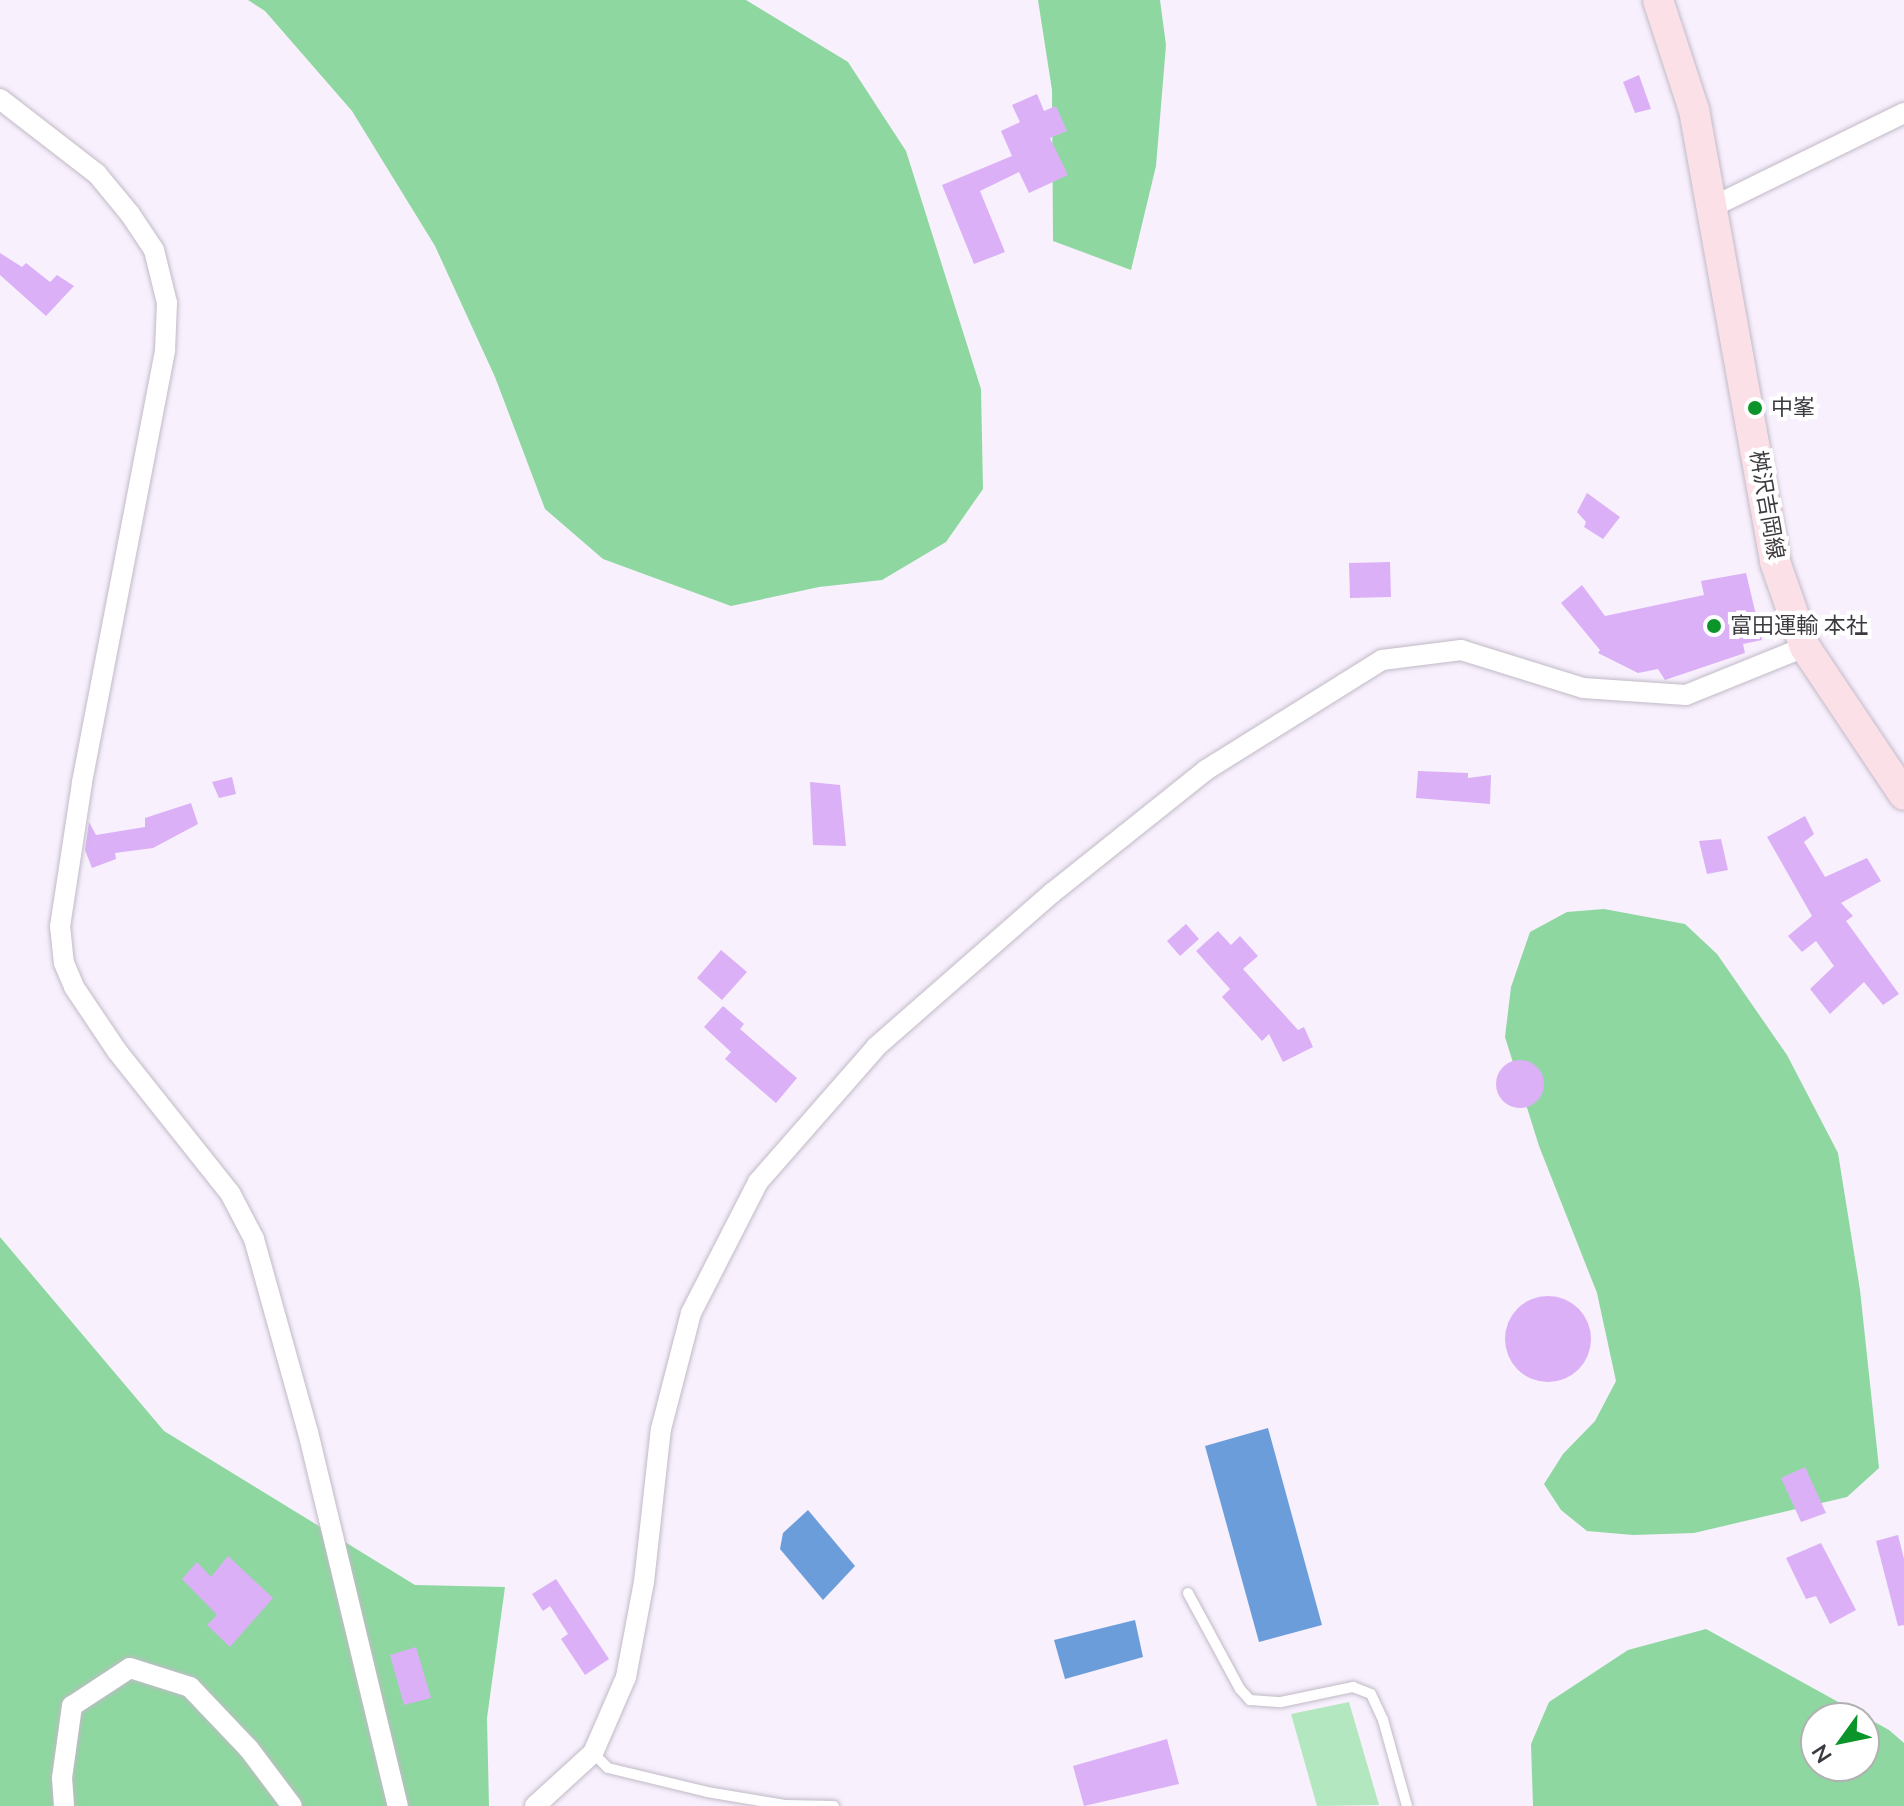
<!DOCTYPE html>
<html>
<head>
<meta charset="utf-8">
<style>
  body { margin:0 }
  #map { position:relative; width:1904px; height:1806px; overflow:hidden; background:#f8f0fd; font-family:Mulish,"Noto Sans JP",sans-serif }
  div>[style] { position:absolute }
  .green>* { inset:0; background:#b3e7bf }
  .forest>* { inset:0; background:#8ed7a0 }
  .water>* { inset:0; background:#6c9ddb }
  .building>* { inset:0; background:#dbb0f6 }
  .round { border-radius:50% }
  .roads { filter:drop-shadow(0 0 2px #c1bac6) drop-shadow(0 0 2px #c1bac6) }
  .service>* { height:10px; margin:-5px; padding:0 5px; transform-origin:5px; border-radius:5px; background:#fff }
  .minor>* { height:20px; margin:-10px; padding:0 10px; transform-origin:10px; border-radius:10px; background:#fff }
  .secondary>* { height:30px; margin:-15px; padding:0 15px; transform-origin:15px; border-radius:15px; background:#fbe1e7 }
  .dots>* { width:22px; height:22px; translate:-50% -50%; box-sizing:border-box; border:4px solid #fff; border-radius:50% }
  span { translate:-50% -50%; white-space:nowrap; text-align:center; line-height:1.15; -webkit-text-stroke:8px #fff; paint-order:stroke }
  .poi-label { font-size:22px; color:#3d3a3f }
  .left { translate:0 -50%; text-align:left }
  .street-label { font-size:22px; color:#3d3a3f }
  .north { position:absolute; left:1800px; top:1702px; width:80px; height:80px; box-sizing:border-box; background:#fff; border:2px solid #b1b0b2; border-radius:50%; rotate:237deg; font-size:22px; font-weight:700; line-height:32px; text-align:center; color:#3d3a3f }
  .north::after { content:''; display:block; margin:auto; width:28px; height:36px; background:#0b9429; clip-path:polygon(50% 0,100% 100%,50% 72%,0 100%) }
</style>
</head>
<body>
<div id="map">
  <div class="green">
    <div style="clip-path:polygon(1349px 1702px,1379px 1805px,1317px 1806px,1291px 1714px)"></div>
  </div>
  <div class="forest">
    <div style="clip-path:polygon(248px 0,746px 0,848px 62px,906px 151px,981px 389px,983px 489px,946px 542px,882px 580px,819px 587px,731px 606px,603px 559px,545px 509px,495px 377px,435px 246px,352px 111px,265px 11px)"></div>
    <div style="clip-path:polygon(1038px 0,1160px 0,1166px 45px,1156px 166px,1131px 270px,1053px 241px,1052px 90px)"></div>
    <div style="clip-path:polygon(1604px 909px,1685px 924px,1717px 954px,1787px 1055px,1838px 1153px,1860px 1290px,1879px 1468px,1847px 1497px,1694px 1533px,1633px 1535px,1587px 1531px,1561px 1510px,1544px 1484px,1563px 1454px,1595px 1421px,1616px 1381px,1597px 1293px,1539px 1146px,1505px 1037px,1511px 987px,1530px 932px,1567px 912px)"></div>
    <div style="clip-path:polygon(0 1237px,164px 1431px,415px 1585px,505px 1587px,487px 1718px,489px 1806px,0 1806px)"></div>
    <div style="clip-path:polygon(evenodd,1706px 1629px,1889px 1730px,1904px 1743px,1904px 1806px,1533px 1806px,1531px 1744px,1549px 1702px,1628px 1650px,1706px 1629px,1816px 1718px,1864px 1718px,1864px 1766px,1816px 1766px,1816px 1718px)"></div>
  </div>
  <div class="water">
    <div style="clip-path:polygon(1268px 1428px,1322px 1625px,1259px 1642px,1205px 1446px)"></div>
    <div style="clip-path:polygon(808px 1510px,855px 1566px,823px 1600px,780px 1549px,783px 1533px)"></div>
    <div style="clip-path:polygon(1135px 1620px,1143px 1657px,1065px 1679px,1054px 1640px)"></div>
  </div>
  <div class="building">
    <div style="clip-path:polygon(1639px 75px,1651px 109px,1635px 113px,1623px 82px)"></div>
    <div style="clip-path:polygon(1037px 94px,1044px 111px,1056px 106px,1067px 131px,1050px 138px,1068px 175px,1029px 193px,1019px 172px,980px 191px,1005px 252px,974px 264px,942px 185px,1012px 156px,1001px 131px,1020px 122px,1012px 105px)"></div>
    <div style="clip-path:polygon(0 253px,22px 267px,26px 263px,50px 282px,57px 275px,74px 286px,46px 316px,0 275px)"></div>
    <div style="clip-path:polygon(1587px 493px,1620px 517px,1603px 539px,1584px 527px,1586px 522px,1577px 512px)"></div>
    <div style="clip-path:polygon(1390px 562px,1391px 597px,1350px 598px,1349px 563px)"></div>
    <div style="clip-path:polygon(1746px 573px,1762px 640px,1743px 644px,1745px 653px,1665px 680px,1658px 669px,1638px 673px,1598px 653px,1600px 650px,1561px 603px,1582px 585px,1605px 616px,1704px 595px,1701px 581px)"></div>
    <div style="clip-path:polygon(1418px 771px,1468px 773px,1468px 778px,1491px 775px,1490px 804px,1416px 798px)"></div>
    <div style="clip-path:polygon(232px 777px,236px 794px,219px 798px,212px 782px)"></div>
    <div style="clip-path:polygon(810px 782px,840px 785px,846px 846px,813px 845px)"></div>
    <div style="clip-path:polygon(191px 803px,198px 824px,153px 848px,115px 853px,116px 859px,92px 868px,85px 850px,89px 822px,96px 835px,145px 827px,145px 818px)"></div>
    <div style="clip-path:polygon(1805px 816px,1814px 834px,1804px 842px,1825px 877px,1867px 858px,1881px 881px,1841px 903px,1853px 916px,1846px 921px,1899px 994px,1883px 1005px,1864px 982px,1830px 1014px,1810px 989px,1834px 966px,1816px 941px,1802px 952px,1788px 936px,1812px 916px,1767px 837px)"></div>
    <div style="clip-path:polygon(1721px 839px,1728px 870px,1707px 874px,1699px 841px)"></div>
    <div style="clip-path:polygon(1186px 924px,1199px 939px,1180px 956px,1167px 941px)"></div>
    <div style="clip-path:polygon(1218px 931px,1231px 945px,1240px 936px,1258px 956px,1243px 969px,1298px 1030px,1304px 1027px,1313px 1047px,1283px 1062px,1269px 1034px,1262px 1041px,1222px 997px,1230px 989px,1196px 951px)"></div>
    <div style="clip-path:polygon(721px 950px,747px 972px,722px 1000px,697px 978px)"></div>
    <div style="clip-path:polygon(723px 1006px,744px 1024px,740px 1029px,797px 1078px,776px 1103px,725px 1059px,731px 1052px,704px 1027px)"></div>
    <div class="round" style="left:1496px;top:1060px;width:48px;height:48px"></div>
    <div class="round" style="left:1505px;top:1296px;width:86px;height:86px"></div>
    <div style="clip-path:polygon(1805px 1467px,1826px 1513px,1801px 1522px,1781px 1478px)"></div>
    <div style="clip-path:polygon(1898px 1535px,1904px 1559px,1904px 1625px,1898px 1626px,1876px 1541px)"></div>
    <div style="clip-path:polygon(1821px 1543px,1856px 1610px,1830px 1624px,1816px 1596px,1806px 1599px,1786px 1558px)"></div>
    <div style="clip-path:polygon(228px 1556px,273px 1598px,230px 1647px,207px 1625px,217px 1615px,182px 1579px,197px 1562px,211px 1577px)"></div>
    <div style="clip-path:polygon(556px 1579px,609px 1659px,585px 1675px,561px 1639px,568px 1634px,550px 1606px,543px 1611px,532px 1594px)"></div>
    <div style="clip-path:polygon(416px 1647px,431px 1698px,404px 1705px,390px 1655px)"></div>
    <div style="clip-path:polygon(1167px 1739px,1179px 1784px,1084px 1806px,1073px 1766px)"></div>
  </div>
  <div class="roads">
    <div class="service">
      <div style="left:1188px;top:1593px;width:109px;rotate:61.6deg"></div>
      <div style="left:1240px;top:1689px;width:15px;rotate:48deg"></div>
      <div style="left:1250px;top:1700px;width:31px;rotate:4deg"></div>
      <div style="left:1281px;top:1702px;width:74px;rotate:-11.8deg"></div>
      <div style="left:1353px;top:1687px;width:19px;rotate:21deg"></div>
      <div style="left:1371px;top:1694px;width:29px;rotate:65deg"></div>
      <div style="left:1383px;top:1720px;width:89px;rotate:74.4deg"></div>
      <div style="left:593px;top:1753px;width:21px;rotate:45deg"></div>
      <div style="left:608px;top:1768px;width:102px;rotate:13.6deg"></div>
      <div style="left:707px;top:1792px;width:79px;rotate:9.5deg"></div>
      <div style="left:785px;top:1805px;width:49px;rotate:1.2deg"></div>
    </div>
    <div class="minor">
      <div style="left:0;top:99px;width:123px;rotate:37.7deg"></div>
      <div style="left:97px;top:174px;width:52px;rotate:50.5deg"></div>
      <div style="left:130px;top:214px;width:43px;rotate:56.3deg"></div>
      <div style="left:154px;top:250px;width:55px;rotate:76.2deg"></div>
      <div style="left:167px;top:303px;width:48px;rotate:92.4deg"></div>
      <div style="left:165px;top:351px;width:440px;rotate:100.9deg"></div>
      <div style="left:82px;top:783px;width:145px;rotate:98.7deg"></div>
      <div style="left:60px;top:926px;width:37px;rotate:84deg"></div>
      <div style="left:64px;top:963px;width:26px;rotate:67deg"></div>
      <div style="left:74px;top:987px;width:77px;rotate:56.1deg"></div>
      <div style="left:117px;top:1051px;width:181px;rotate:51.5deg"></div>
      <div style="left:230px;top:1193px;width:52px;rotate:62.4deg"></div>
      <div style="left:254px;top:1239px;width:200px;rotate:74.4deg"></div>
      <div style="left:308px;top:1432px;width:385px;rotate:76.5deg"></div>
      <div style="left:1712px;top:207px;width:214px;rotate:-26.1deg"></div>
      <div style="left:64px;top:1806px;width:28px;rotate:-94deg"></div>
      <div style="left:62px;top:1778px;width:73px;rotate:-82.1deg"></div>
      <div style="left:72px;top:1706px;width:69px;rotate:-33.2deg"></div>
      <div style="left:130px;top:1668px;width:63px;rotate:17.6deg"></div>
      <div style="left:190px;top:1687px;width:86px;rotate:46.4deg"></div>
      <div style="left:249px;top:1749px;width:71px;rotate:53deg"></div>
      <div style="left:535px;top:1806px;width:79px;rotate:-42.4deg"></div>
      <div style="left:593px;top:1753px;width:83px;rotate:-66.5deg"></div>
      <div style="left:626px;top:1677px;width:97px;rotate:-79.3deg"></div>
      <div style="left:644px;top:1582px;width:154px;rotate:-83.7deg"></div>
      <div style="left:661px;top:1429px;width:120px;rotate:-75.5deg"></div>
      <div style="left:691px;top:1313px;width:147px;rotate:-62.9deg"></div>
      <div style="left:758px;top:1182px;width:179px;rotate:-48.8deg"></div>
      <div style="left:876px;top:1047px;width:234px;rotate:-41.2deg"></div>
      <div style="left:1052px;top:893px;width:197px;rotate:-38.6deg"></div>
      <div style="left:1206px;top:770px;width:208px;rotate:-32deg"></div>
      <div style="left:1382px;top:660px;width:80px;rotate:-7.2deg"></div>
      <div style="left:1461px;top:650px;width:128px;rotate:17.3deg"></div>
      <div style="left:1583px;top:688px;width:103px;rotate:3.9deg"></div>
      <div style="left:1686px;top:695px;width:128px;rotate:-22deg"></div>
    </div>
    <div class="secondary">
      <div style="left:1658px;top:0;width:116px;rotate:71.9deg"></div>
      <div style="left:1694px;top:110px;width:459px;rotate:79.8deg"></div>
      <div style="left:1775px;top:562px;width:90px;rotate:70.6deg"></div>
      <div style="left:1805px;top:647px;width:178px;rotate:56.2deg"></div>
    </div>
  </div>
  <div class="dots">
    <div style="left:1755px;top:408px;background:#0b9429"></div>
    <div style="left:1714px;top:626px;background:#0b9429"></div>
  </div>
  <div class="poi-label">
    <span class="left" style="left:1771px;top:408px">中峯</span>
    <span class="left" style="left:1730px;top:626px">富田運輸 本社</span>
  </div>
  <div class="street-label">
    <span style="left:1767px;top:505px;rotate:80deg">桝沢吉岡線</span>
  </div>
  <div class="north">N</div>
</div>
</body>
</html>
